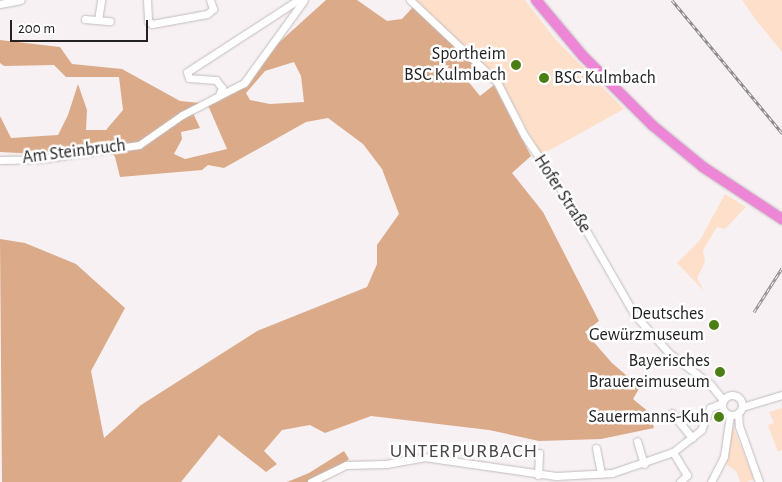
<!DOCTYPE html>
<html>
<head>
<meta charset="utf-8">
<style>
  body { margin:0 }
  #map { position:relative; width:782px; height:482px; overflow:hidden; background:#f8f1f3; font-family:"Alegreya Sans",sans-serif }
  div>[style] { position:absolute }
  .green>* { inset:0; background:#fedfca }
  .forest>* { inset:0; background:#dbaa89 }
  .roads { filter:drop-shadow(0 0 1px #c2bcbd) drop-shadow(0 0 1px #c2bcbd) }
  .minor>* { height:7px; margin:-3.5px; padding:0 3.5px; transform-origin:3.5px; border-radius:3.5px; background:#fff }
  .minor>.ring { margin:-3.5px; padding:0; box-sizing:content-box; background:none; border:7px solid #fff; border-radius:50% }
  .highway>* { height:10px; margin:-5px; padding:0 5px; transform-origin:5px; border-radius:5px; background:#ee86d7 }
  .rail>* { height:3px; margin-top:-1.5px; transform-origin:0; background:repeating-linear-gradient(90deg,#fff 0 4px,#8f8a8c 0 8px); box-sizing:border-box; border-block:1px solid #8f8a8c }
  .dots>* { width:14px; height:14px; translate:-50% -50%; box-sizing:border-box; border:2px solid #fff; border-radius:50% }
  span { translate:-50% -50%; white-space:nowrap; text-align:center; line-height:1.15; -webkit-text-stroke:5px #fff; paint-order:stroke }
  .poi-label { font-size:18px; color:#242122 }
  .right { translate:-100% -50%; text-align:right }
  .left { translate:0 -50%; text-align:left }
  .street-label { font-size:18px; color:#242122 }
  .quarter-label { font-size:20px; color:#494445; letter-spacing:1px }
  .scale { position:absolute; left:10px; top:20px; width:138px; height:22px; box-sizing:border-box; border:2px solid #242122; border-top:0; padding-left:6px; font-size:15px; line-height:18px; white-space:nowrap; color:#242122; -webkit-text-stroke:4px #fff; paint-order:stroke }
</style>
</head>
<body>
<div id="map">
  <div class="green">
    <div style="clip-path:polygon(416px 0,525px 0,556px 40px,624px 109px,541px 155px,500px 80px)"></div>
    <div style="clip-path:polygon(742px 0,782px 0,782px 52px,756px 20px)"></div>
    <div style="clip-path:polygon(725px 194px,746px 207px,725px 229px,717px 227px,703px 250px,705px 262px,697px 278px,704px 291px,677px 263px,700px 240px)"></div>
    <div style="clip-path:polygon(782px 408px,782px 450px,778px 452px,768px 425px,774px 423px,769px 412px)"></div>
    <div style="clip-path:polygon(732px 424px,754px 479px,747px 482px,740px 482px,736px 471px,724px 463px)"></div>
  </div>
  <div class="forest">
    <div style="clip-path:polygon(evenodd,326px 0,357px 0,387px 21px,402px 19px,413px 7px,479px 68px,467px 80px,480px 96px,494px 85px,531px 156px,512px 173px,543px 212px,599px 321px,585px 332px,612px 363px,640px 387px,633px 399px,650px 413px,654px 428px,601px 439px,539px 441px,489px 430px,371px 416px,325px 433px,310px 425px,282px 430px,264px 451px,277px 464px,266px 472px,219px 435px,181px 482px,2px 482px,0 239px,25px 243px,76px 264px,125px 308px,91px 371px,104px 438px,141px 405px,257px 331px,367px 287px,377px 264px,377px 245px,399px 214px,382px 169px,363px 144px,328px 118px,306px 122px,224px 168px,208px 165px,202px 170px,120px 177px,115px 157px,105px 142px,39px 154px,0 152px,0 116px,11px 138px,58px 135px,68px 115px,78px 84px,87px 110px,86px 130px,106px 130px,123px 110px,119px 77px,66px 77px,54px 65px,4px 66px,0 63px,0 40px,60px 47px,72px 64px,122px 69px,180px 101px,200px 103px,249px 85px,274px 47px,326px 0,294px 62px,301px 76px,304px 102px,270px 104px,250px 100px,246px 93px,265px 71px,294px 62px,326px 0,207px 103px,227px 149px,185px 159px,174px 154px,182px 139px,181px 132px,200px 128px,192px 111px,207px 103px)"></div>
    <div style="clip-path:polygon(344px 451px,349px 459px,323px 482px,287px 482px,309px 473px)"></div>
  </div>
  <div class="roads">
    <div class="minor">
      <div style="left:147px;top:0;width:21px;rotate:87deg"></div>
      <div style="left:148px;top:21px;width:5px;rotate:37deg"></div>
      <div style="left:152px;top:24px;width:56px;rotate:-10.3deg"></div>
      <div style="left:207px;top:14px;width:8px;rotate:-40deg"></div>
      <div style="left:213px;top:9px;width:9px;rotate:-108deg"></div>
      <div style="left:410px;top:0;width:120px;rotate:43.3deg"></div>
      <div style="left:497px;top:82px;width:59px;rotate:63deg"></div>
      <div style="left:524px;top:135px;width:86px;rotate:55.9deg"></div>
      <div style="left:572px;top:206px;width:125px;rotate:60.1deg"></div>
      <div style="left:634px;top:314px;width:52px;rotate:48.1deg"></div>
      <div style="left:669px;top:353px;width:51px;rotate:37.1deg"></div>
      <div style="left:710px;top:384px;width:21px;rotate:51deg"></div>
      <div style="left:0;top:4px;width:21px;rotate:-11deg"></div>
      <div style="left:85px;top:19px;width:25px;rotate:5deg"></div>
      <div style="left:98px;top:20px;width:20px;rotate:-81deg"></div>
      <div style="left:219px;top:95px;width:8px;rotate:-67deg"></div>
      <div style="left:222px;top:88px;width:10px;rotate:-127deg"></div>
      <div style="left:216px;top:80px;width:27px;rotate:-176deg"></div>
      <div style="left:189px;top:78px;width:6px;rotate:-108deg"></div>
      <div style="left:187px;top:72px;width:132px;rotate:-33deg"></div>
      <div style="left:0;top:160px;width:39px;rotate:-1deg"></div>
      <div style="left:39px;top:159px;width:101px;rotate:-8deg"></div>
      <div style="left:139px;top:145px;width:52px;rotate:-34.9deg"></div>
      <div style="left:182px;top:115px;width:70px;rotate:-27.3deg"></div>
      <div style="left:244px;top:83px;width:102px;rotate:-54.1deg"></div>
      <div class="ring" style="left:722px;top:395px;width:13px;height:13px"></div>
      <div style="left:742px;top:407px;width:42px;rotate:-16.7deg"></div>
      <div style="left:672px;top:413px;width:32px;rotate:51deg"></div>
      <div style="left:738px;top:413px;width:13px;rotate:86deg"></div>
      <div style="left:739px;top:426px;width:59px;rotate:70.3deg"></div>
      <div style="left:637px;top:441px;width:24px;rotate:73deg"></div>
      <div style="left:596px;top:448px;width:26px;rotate:79deg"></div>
      <div style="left:673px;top:452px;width:27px;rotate:59deg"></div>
      <div style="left:687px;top:475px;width:10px;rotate:135deg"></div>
      <div style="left:538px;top:475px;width:22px;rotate:-87deg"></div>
      <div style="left:311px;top:482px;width:39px;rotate:-26deg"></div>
      <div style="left:346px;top:465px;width:40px;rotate:-1.4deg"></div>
      <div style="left:386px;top:464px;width:39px;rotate:-10deg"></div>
      <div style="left:424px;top:457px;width:133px;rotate:8.2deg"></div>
      <div style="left:556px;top:476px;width:56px;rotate:-3.1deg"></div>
      <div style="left:612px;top:473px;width:65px;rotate:-19deg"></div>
      <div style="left:673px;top:452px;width:36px;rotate:-38deg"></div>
      <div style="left:701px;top:430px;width:24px;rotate:-68deg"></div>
      <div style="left:710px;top:408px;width:13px;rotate:-23deg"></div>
      <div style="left:711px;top:482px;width:29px;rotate:-63deg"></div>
      <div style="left:724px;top:456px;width:41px;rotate:-81.7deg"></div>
    </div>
    <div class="highway">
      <div style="left:536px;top:0;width:73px;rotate:50deg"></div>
      <div style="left:583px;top:56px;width:98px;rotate:45deg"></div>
      <div style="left:652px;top:125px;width:66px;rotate:39.5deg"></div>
      <div style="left:703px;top:167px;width:95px;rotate:33.4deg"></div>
    </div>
  </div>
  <div class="rail">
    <div style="left:672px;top:0;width:173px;rotate:50.4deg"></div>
    <div style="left:754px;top:312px;width:52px;rotate:-57.5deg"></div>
  </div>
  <div class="dots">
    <div style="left:516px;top:65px;background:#4b7f14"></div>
    <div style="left:544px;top:78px;background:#4b7f14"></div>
    <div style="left:714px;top:325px;background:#4b7f14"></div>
    <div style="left:720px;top:372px;background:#4b7f14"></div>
    <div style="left:719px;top:417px;background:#4b7f14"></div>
  </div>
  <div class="poi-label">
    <span class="right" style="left:506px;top:65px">Sportheim<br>BSC Kulmbach</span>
    <span class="left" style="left:554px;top:78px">BSC Kulmbach</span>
    <span class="right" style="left:704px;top:325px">Deutsches<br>Gewürzmuseum</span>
    <span class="right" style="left:710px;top:372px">Bayerisches<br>Brauereimuseum</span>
    <span class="right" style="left:709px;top:417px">Sauermanns-Kuh</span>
  </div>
  <div class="street-label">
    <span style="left:74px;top:152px;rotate:-7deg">Am Steinbruch</span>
    <span style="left:562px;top:194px;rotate:57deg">Hofer Straße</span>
  </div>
  <div class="quarter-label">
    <span style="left:464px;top:451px">UNTERPURBACH</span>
  </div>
  <div class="scale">200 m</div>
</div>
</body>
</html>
